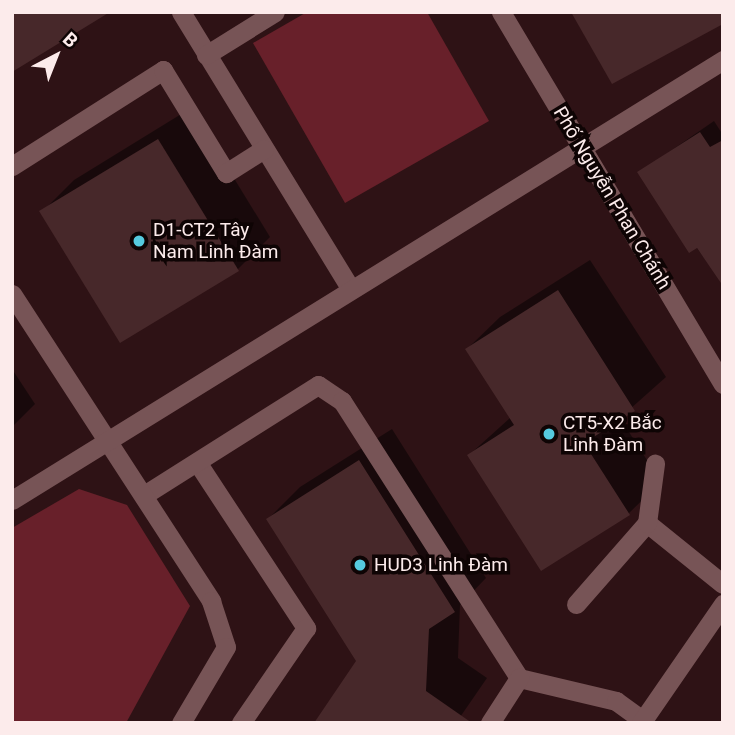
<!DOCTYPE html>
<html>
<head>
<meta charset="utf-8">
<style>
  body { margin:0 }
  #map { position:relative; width:735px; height:735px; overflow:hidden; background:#2e1215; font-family:Roboto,sans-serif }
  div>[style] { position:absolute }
  .green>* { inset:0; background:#68202a }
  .shadow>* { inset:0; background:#0007 }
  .building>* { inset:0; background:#47282a }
  .service>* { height:19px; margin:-9.5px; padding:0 9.5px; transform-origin:9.5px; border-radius:9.5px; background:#775456 }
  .minor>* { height:19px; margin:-9.5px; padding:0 9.5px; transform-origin:9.5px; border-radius:9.5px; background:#775456 }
  .tertiary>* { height:19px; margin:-9.5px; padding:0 9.5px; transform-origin:9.5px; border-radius:9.5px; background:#775456 }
  .dots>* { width:19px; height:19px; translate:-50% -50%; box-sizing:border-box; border:4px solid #0e0404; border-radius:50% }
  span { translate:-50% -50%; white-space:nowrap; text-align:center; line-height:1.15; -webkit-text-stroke:7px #0e0404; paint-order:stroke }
  .street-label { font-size:19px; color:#fcebeb }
  .poi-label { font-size:19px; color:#fcebeb }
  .left { translate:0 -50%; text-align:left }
  .frame { position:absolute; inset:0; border:14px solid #fcebeb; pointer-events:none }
  .north { position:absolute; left:21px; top:21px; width:70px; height:70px; -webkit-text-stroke:5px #0e0404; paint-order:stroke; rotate:42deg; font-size:19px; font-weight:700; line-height:28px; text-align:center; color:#fcebeb }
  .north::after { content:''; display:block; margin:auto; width:24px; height:32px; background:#fcebeb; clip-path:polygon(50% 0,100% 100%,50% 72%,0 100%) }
</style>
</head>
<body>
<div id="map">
  <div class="green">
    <div style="clip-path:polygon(307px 12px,427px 12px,489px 121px,345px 203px,253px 43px)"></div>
    <div style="clip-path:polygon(79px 489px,127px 505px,190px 606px,126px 723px,12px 723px,12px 528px)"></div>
  </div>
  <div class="shadow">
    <div style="clip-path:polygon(191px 108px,270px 237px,238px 269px,121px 341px,42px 212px,74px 180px)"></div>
    <div style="clip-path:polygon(714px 121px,723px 135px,723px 283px,640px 172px)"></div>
    <div style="clip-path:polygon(590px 260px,666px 377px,620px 418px,661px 482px,628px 514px,469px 455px,511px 417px,467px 349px,500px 317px)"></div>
    <div style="clip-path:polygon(12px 369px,35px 404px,12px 427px)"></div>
    <div style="clip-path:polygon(392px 429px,486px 578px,460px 605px,458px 658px,487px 678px,456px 723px,359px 661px,268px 519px,300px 487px)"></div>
  </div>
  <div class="building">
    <div style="clip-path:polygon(12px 12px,110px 12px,12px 72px)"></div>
    <div style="clip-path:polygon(571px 12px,723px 12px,723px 24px,612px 84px)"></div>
    <div style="clip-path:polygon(700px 132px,710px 147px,723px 140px,723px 286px,697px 248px,689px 253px,637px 172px)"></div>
    <div style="clip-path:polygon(158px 139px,239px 271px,120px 343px,39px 211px)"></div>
    <div style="clip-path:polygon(558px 290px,635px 411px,584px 443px,630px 515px,541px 571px,467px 455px,514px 425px,465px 349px)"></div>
    <div style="clip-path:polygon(359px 460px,455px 612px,429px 629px,426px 691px,472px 723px,314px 723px,356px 661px,266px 519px)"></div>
  </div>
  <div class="service">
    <div style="left:197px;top:462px;width:199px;rotate:56.7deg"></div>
    <div style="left:306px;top:628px;width:115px;rotate:124.4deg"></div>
    <div style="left:144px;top:495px;width:206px;rotate:-32.3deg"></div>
    <div style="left:318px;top:385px;width:29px;rotate:34deg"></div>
    <div style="left:342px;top:401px;width:329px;rotate:57.4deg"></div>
    <div style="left:519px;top:678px;width:100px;rotate:13.3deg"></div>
    <div style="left:616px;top:701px;width:32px;rotate:36deg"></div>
    <div style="left:647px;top:523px;width:97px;rotate:38.8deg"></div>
    <div style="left:576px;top:604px;width:108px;rotate:-48.8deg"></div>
    <div style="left:647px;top:523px;width:60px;rotate:-82.3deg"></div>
    <div style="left:490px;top:723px;width:54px;rotate:-57.2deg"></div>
  </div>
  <div class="minor">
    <div style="left:181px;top:12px;width:324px;rotate:58.5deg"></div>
    <div style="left:501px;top:12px;width:433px;rotate:59.2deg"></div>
    <div style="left:206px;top:55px;width:81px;rotate:-31.9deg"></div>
    <div style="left:12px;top:166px;width:179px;rotate:-32.4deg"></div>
    <div style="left:163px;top:70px;width:121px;rotate:58.5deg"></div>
    <div style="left:226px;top:173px;width:45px;rotate:-32.3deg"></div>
    <div style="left:12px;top:294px;width:366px;rotate:57deg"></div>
    <div style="left:211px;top:601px;width:48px;rotate:71.9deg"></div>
    <div style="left:226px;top:647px;width:88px;rotate:120.6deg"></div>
    <div style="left:12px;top:500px;width:836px;rotate:-31.75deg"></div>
  </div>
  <div class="tertiary">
    <div style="left:641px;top:723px;width:145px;rotate:-55.4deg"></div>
  </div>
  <div class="dots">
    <div style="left:139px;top:241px;background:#55cadf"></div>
    <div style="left:549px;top:434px;background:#55cadf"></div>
    <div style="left:360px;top:565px;background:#55cadf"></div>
  </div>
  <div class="street-label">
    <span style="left:612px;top:198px;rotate:59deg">Phố Nguyễn Phan Chánh</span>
  </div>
  <div class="poi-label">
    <span class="left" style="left:153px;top:241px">D1-CT2 Tây<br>Nam Linh Đàm</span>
    <span class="left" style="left:563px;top:434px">CT5-X2 Bắc<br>Linh Đàm</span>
    <span class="left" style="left:374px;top:565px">HUD3 Linh Đàm</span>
  </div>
  <div class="frame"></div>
  <div class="north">B</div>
</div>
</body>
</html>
